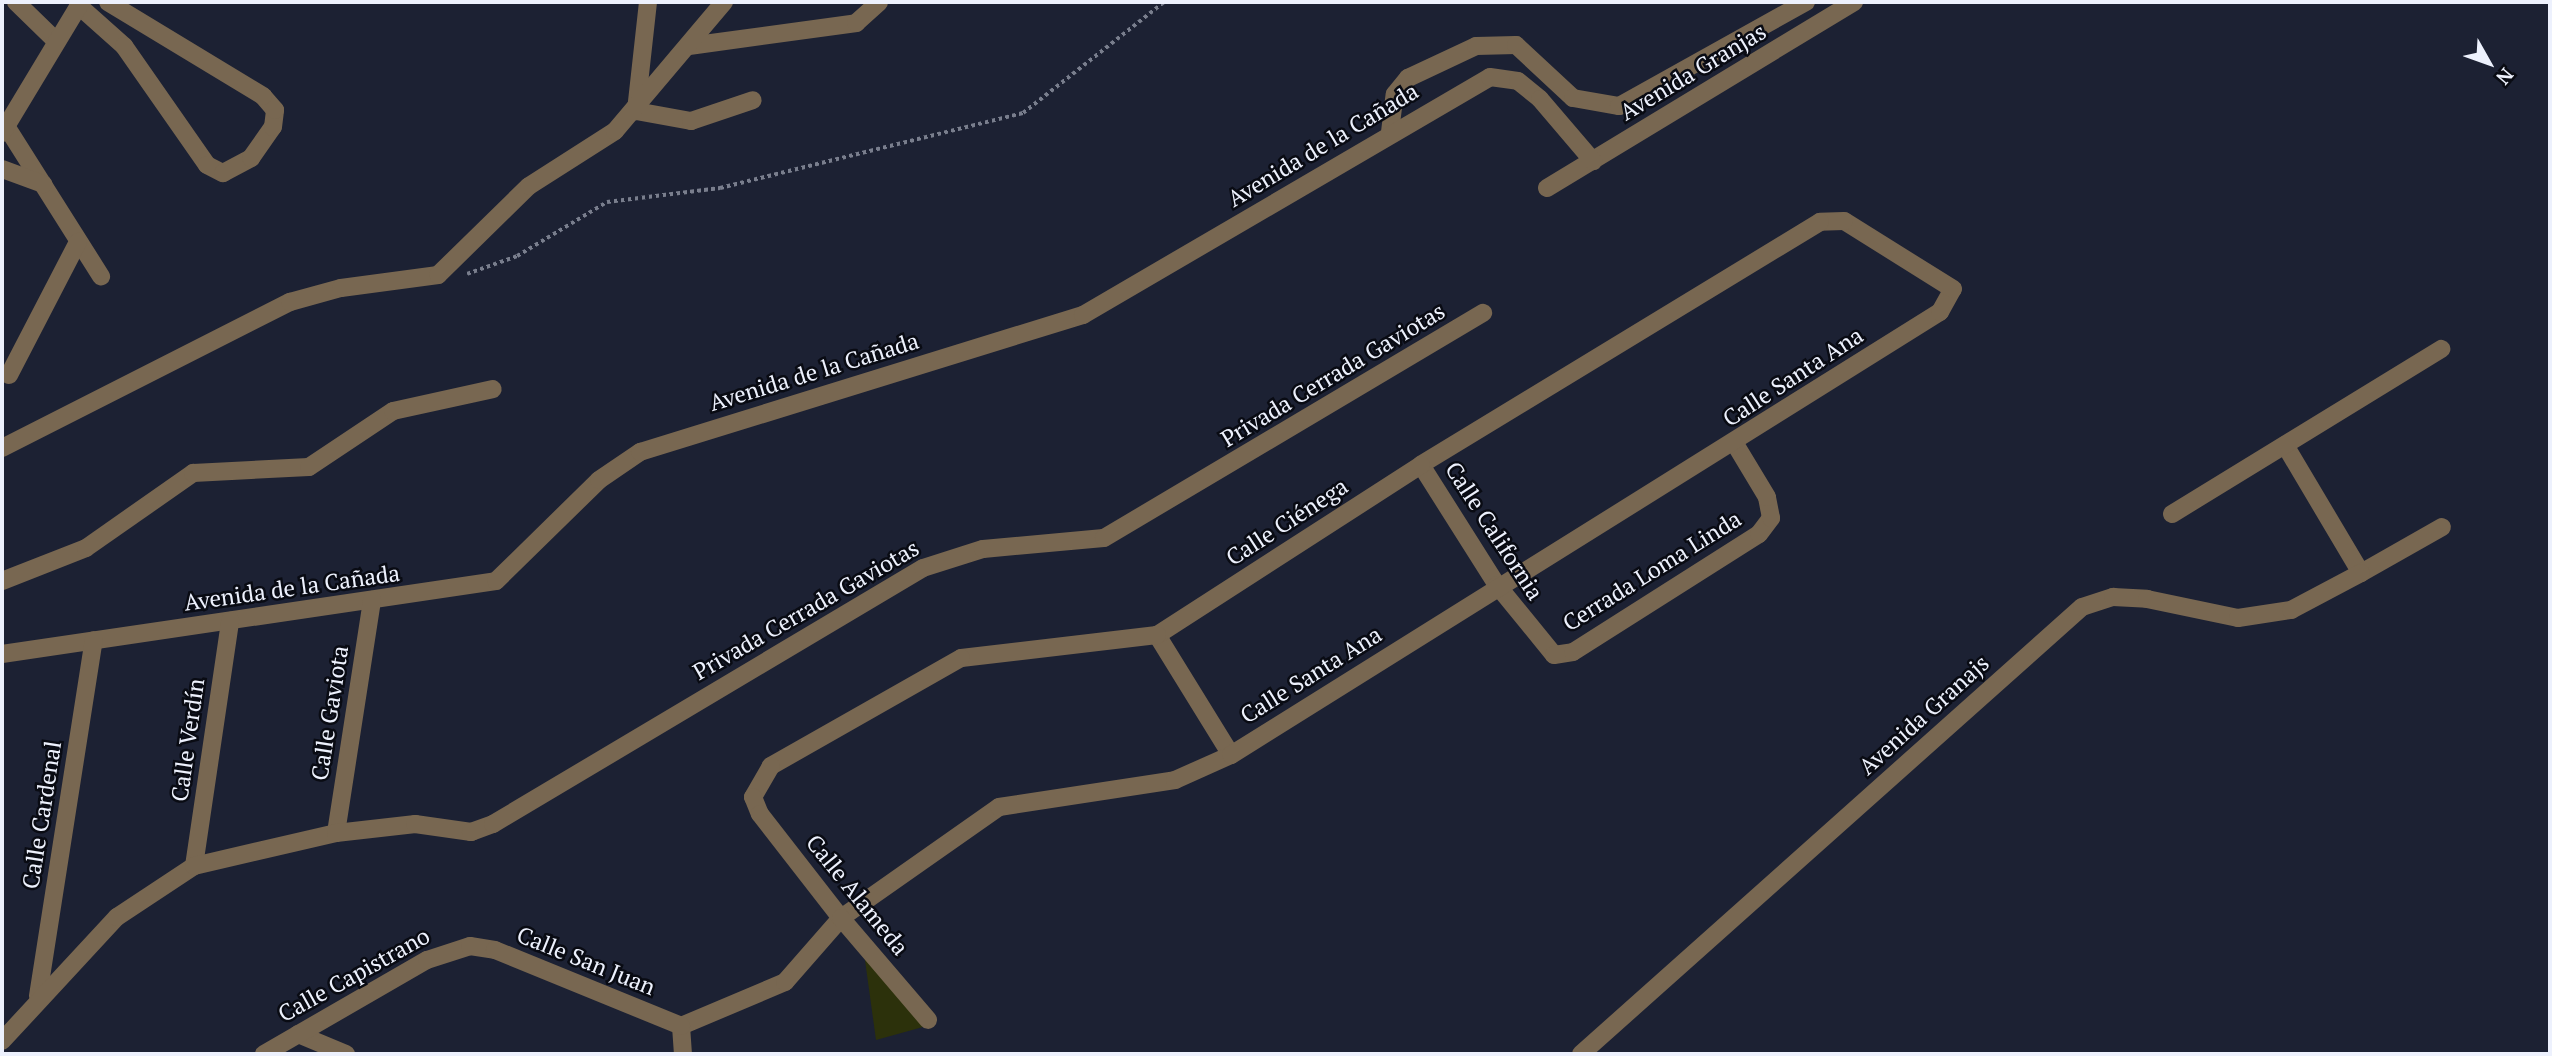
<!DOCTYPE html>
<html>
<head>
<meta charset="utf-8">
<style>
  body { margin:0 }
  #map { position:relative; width:2552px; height:1056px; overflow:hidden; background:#1c2133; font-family:"PT Serif",serif }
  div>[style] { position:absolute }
  .green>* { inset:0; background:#2c310b }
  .path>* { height:3.5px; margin-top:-1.75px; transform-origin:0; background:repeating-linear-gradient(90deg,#797e8d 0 3.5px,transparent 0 7px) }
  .street>* { height:18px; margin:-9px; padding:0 9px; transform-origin:9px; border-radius:9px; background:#786751 }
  span { translate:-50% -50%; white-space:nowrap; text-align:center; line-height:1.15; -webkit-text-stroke:5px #090b13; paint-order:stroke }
  .street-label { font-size:23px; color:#edf1fd }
  .frame { position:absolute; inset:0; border:4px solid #edf1fd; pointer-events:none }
  .north { position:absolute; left:2454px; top:28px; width:70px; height:70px; -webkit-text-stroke:5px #090b13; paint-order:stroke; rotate:130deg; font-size:19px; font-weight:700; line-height:28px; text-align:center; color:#edf1fd }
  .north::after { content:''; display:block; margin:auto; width:24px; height:32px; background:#edf1fd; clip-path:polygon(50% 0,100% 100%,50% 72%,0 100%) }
</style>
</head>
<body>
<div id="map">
  <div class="green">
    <div style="clip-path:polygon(864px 953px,923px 1027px,876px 1040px)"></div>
  </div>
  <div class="path">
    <div style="left:467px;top:274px;width:53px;rotate:-19.8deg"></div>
    <div style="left:517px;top:256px;width:105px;rotate:-31deg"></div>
    <div style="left:607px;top:202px;width:114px;rotate:-7.1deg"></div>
    <div style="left:720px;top:188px;width:312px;rotate:-13.9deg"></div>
    <div style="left:1023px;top:113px;width:179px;rotate:-38.2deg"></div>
  </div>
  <div class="street">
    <div style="left:16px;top:2px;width:53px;rotate:44.2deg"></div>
    <div style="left:648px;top:2px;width:110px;rotate:96.3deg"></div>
    <div style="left:636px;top:111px;width:56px;rotate:10.3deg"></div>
    <div style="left:691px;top:121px;width:65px;rotate:-18.7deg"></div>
    <div style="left:78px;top:5px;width:62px;rotate:41.7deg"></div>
    <div style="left:124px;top:46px;width:145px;rotate:55.1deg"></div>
    <div style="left:207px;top:165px;width:18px;rotate:27deg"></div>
    <div style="left:223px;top:173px;width:32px;rotate:-28deg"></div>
    <div style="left:251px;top:158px;width:38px;rotate:-55deg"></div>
    <div style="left:273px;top:127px;width:17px;rotate:-83deg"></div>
    <div style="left:275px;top:110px;width:18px;rotate:-131deg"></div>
    <div style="left:263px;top:96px;width:181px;rotate:-148.8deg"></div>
    <div style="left:689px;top:46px;width:169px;rotate:-7.8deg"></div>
    <div style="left:856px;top:23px;width:31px;rotate:-42deg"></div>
    <div style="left:6px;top:126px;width:178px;rotate:57.7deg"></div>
    <div style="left:1390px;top:132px;width:38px;rotate:-83deg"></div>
    <div style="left:1395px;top:94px;width:21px;rotate:-51deg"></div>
    <div style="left:1408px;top:78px;width:75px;rotate:-25.2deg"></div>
    <div style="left:1476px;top:46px;width:40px;rotate:-1.4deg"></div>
    <div style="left:1516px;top:45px;width:78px;rotate:42.9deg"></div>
    <div style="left:1573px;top:98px;width:47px;rotate:9.9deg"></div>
    <div style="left:1619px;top:106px;width:214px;rotate:-29.1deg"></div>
    <div style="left:2px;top:133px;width:153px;rotate:-58.9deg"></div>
    <div style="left:2px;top:169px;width:44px;rotate:20.1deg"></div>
    <div style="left:1547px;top:188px;width:359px;rotate:-31.2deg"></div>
    <div style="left:9px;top:375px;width:150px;rotate:-62.6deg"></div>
    <div style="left:2285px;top:445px;width:149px;rotate:59.3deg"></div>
    <div style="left:2361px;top:573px;width:93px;rotate:-29.6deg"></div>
    <div style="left:2px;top:448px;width:323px;rotate:-26.9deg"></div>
    <div style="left:290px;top:302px;width:53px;rotate:-15.4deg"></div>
    <div style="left:341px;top:288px;width:98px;rotate:-7.6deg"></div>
    <div style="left:438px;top:275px;width:127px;rotate:-44.4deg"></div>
    <div style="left:529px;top:186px;width:102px;rotate:-32.6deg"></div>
    <div style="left:615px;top:131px;width:169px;rotate:-49.8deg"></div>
    <div style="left:1421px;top:465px;width:142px;rotate:57.7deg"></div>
    <div style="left:1497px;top:585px;width:90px;rotate:50.8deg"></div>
    <div style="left:1554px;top:655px;width:19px;rotate:-9deg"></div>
    <div style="left:1573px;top:652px;width:220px;rotate:-32.4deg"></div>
    <div style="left:1759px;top:534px;width:20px;rotate:-53deg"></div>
    <div style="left:1771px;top:518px;width:21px;rotate:-101deg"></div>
    <div style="left:1767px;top:497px;width:62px;rotate:-121.1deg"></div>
    <div style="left:2172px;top:514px;width:316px;rotate:-31.5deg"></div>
    <div style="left:2px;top:581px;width:90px;rotate:-21.4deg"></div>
    <div style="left:86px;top:548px;width:131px;rotate:-35deg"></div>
    <div style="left:193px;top:473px;width:116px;rotate:-3deg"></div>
    <div style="left:309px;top:467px;width:101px;rotate:-33.7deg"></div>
    <div style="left:393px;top:411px;width:102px;rotate:-12.4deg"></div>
    <div style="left:1157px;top:635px;width:141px;rotate:58.3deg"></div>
    <div style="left:2px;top:654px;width:499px;rotate:-8.4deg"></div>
    <div style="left:496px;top:581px;width:144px;rotate:-44.4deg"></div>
    <div style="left:599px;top:480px;width:50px;rotate:-34.3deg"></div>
    <div style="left:640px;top:452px;width:464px;rotate:-17.2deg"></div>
    <div style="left:1083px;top:315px;width:471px;rotate:-30.3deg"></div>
    <div style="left:1490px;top:77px;width:28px;rotate:8deg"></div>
    <div style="left:1518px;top:81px;width:28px;rotate:39deg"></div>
    <div style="left:1540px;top:99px;width:82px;rotate:49.5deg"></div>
    <div style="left:336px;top:833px;width:236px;rotate:-81.2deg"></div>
    <div style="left:194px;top:866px;width:248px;rotate:-81.6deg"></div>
    <div style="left:38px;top:996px;width:360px;rotate:-81.1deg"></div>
    <div style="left:681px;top:1026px;width:113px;rotate:-22.9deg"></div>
    <div style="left:785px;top:982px;width:85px;rotate:-48.8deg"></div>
    <div style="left:841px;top:918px;width:193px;rotate:-35.1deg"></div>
    <div style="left:999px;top:807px;width:178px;rotate:-8.7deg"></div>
    <div style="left:1175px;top:780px;width:61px;rotate:-24.1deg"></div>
    <div style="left:1231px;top:755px;width:836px;rotate:-32deg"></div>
    <div style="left:1940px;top:312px;width:26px;rotate:-61deg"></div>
    <div style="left:1953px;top:289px;width:128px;rotate:-148deg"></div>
    <div style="left:1844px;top:221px;width:24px;rotate:178deg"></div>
    <div style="left:1820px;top:222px;width:467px;rotate:148.7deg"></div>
    <div style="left:1421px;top:465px;width:314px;rotate:147.2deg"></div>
    <div style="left:1157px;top:635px;width:197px;rotate:173.3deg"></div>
    <div style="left:961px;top:658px;width:219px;rotate:150.4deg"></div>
    <div style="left:771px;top:766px;width:36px;rotate:120deg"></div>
    <div style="left:753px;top:797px;width:18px;rotate:68deg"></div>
    <div style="left:760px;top:814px;width:132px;rotate:52.1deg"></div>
    <div style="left:841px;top:918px;width:134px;rotate:49.5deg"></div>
    <div style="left:681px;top:1026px;width:28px;rotate:86deg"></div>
    <div style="left:298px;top:1034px;width:52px;rotate:22.6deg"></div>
    <div style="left:2px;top:1041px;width:169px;rotate:-47.2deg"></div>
    <div style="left:117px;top:917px;width:92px;rotate:-33.5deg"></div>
    <div style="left:194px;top:866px;width:146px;rotate:-13.1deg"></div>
    <div style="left:336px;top:833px;width:80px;rotate:-6.5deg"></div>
    <div style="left:415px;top:824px;width:57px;rotate:8.1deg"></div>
    <div style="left:471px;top:832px;width:23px;rotate:-20deg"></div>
    <div style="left:493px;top:824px;width:500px;rotate:-30.77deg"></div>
    <div style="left:923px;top:568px;width:63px;rotate:-17.6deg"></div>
    <div style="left:983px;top:549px;width:121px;rotate:-5.2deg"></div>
    <div style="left:1104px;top:538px;width:441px;rotate:-30.7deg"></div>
    <div style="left:264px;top:1054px;width:188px;rotate:-30deg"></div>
    <div style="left:427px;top:960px;width:45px;rotate:-18deg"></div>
    <div style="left:470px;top:946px;width:25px;rotate:9deg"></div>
    <div style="left:495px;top:950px;width:201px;rotate:22.2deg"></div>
    <div style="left:1581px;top:1054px;width:671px;rotate:-41.74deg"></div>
    <div style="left:2082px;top:607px;width:33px;rotate:-18deg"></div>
    <div style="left:2113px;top:597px;width:34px;rotate:3deg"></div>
    <div style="left:2147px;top:599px;width:93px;rotate:11.8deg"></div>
    <div style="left:2238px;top:618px;width:54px;rotate:-8.6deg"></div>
    <div style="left:2291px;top:610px;width:79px;rotate:-27.9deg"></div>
  </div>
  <div class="street-label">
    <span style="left:1693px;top:72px;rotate:-31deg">Avenida Granjas</span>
    <span style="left:1323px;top:145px;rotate:-31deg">Avenida de la Cañada</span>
    <span style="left:814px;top:372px;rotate:-17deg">Avenida de la Cañada</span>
    <span style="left:1333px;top:375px;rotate:-31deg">Privada Cerrada Gaviotas</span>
    <span style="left:1793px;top:377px;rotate:-33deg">Calle Santa Ana</span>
    <span style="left:1287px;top:522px;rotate:-33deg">Calle Ciénega</span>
    <span style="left:1494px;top:531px;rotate:57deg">Calle California</span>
    <span style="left:1652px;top:571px;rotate:-32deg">Cerrada Loma Linda</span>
    <span style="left:292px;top:588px;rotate:-8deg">Avenida de la Cañada</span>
    <span style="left:806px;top:610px;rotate:-30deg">Privada Cerrada Gaviotas</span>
    <span style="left:1311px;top:675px;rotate:-32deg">Calle Santa Ana</span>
    <span style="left:330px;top:713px;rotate:-81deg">Calle Gaviota</span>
    <span style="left:1924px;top:715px;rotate:-42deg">Avenida Granajs</span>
    <span style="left:188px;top:740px;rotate:-82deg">Calle Verdín</span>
    <span style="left:42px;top:815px;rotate:-81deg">Calle Cardenal</span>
    <span style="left:857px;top:895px;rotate:51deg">Calle Alameda</span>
    <span style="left:586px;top:961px;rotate:22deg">Calle San Juan</span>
    <span style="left:354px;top:975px;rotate:-29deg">Calle Capistrano</span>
  </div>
  <div class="frame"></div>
  <div class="north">N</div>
</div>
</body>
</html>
